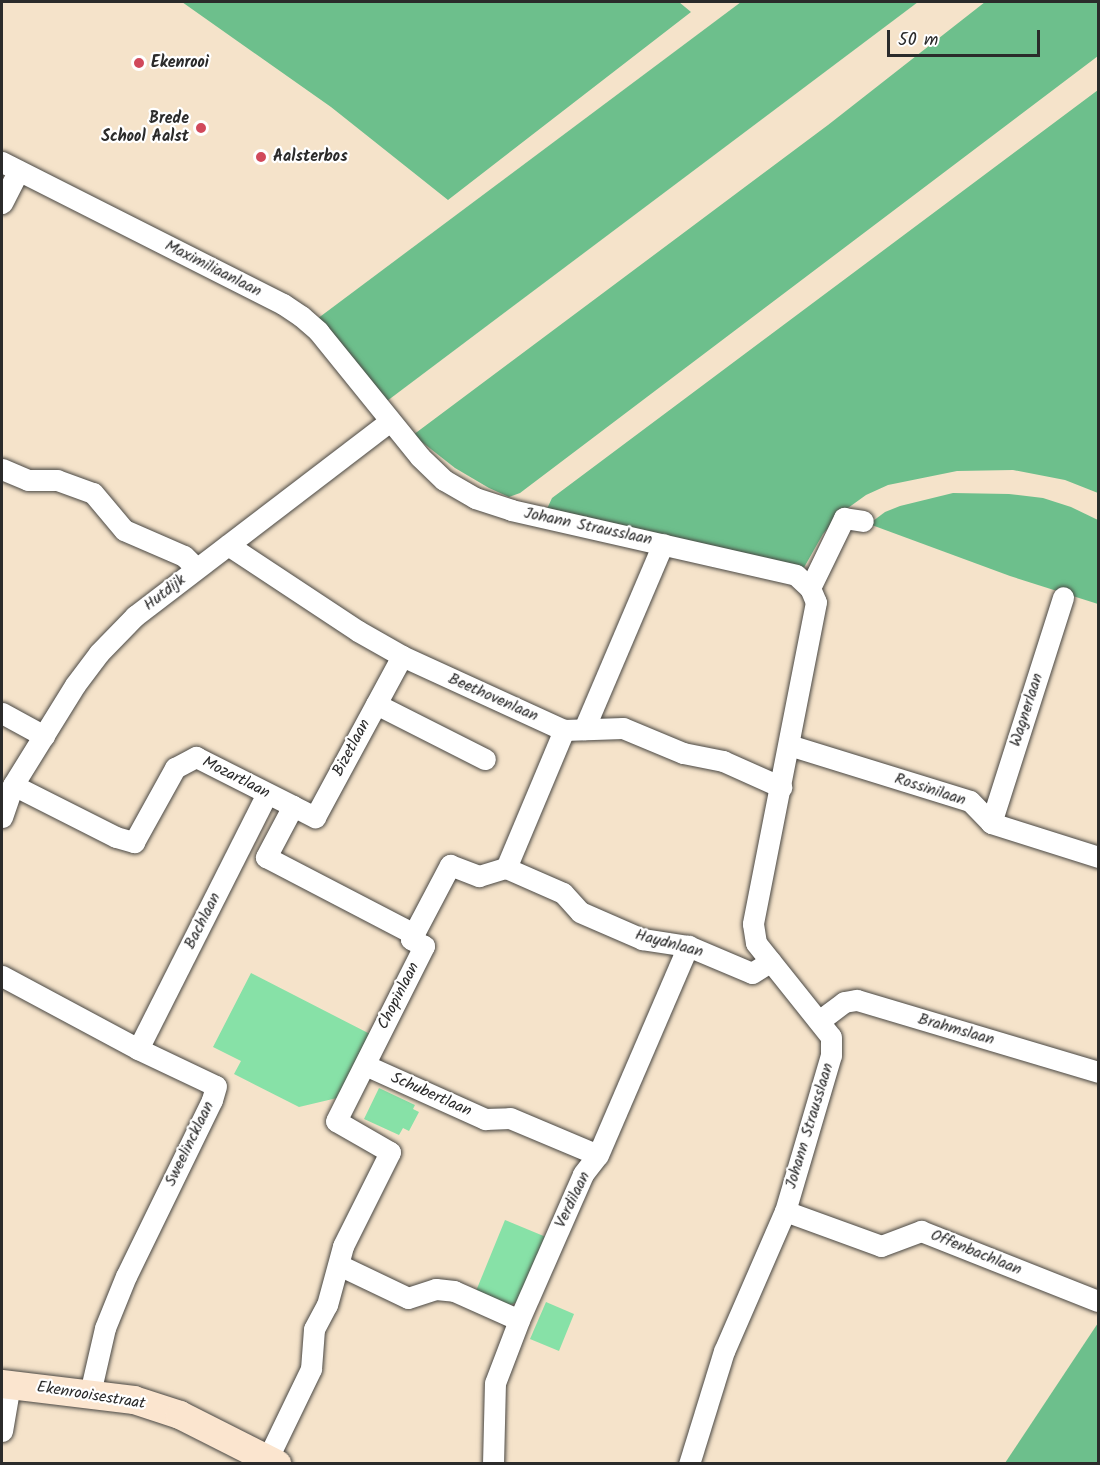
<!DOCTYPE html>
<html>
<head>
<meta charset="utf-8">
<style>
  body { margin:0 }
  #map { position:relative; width:1100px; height:1465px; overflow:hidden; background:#f5e3ca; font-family:Kalam,sans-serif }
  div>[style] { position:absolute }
  .green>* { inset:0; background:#87e1a7 }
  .forest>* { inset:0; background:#6dbf8c }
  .roads { filter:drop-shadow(0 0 2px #494743) drop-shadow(0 0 2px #494743) }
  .street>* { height:21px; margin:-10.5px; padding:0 10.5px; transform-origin:10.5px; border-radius:10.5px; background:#fff }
  .secondary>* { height:28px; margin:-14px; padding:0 14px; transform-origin:14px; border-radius:14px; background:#fbe5cf }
  .dots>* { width:16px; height:16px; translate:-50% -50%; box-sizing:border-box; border:3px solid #fff; border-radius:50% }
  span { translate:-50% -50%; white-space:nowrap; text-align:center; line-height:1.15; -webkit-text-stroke:4.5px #fff; paint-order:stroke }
  .poi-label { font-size:16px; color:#2b2b2b; font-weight:700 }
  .left { translate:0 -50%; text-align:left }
  .right { translate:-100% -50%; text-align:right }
  .street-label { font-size:16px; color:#2b2b2b }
  .frame { position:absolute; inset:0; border:3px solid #2b2b2b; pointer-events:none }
  .scale { position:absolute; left:887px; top:30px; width:153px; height:27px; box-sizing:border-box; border:3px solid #2b2b2b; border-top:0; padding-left:8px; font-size:18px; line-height:21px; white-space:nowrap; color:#2b2b2b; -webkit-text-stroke:4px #fff; paint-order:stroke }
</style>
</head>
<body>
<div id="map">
  <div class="green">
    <div style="clip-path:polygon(251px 973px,370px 1034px,337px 1098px,299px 1107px,234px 1074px,241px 1061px,213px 1047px)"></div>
    <div style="clip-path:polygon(379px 1088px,415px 1105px,413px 1109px,419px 1112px,409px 1131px,403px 1128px,399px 1135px,364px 1119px)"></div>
    <div style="clip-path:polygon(505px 1220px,546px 1237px,518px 1302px,507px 1306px,476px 1291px)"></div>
    <div style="clip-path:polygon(546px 1302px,574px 1314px,559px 1351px,530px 1339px)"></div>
  </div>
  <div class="forest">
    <div style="clip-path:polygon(182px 2px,679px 2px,691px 12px,448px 200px,331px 107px)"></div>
    <div style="clip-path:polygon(741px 2px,918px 2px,383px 404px,317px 319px)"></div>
    <div style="clip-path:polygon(985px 2px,1098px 2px,1098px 56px,520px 493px,509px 497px,489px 488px,455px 468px,413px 435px,828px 125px)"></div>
    <div style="clip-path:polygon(1098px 90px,1098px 493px,1065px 480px,1013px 470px,957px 471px,888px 485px,866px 495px,841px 513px,823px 534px,802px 571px,546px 511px,552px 498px)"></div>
    <div style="clip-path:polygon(953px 493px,1009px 494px,1043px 498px,1071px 507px,1098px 520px,1098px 604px,1010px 576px,869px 524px,885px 512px,900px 506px)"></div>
    <div style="clip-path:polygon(1098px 1323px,1098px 1463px,1005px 1463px)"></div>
  </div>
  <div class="roads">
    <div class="street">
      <div style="left:2px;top:162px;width:315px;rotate:26.8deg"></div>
      <div style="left:283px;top:304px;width:22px;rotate:34deg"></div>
      <div style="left:301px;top:316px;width:23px;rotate:41deg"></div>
      <div style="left:318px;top:331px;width:162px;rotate:51deg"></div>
      <div style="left:420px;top:457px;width:33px;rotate:44deg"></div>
      <div style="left:444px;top:480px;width:36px;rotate:30deg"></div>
      <div style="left:475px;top:498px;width:38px;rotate:18deg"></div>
      <div style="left:511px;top:510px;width:292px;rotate:12.8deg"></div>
      <div style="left:796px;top:575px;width:19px;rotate:43deg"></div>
      <div style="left:810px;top:588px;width:15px;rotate:67deg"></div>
      <div style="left:816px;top:602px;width:328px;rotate:101.1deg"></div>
      <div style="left:753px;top:924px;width:19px;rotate:81deg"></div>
      <div style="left:756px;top:943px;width:120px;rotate:51.4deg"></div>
      <div style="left:831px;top:1037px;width:18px;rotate:90deg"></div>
      <div style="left:831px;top:1055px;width:163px;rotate:106.4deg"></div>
      <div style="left:785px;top:1211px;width:153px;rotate:113.5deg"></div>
      <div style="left:724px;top:1351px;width:118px;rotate:107.2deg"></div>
      <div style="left:2px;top:203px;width:36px;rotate:-63deg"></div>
      <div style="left:2px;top:469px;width:28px;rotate:23deg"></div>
      <div style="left:28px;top:480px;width:29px"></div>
      <div style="left:57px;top:480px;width:38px;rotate:20deg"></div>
      <div style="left:93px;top:493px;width:48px;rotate:50deg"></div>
      <div style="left:124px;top:530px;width:65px;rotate:23.4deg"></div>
      <div style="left:184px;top:556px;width:17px;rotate:45deg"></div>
      <div style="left:228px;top:545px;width:156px;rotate:33.5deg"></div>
      <div style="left:358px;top:631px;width:51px;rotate:29.6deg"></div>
      <div style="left:402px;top:656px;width:178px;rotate:24.6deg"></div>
      <div style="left:564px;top:730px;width:59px;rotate:-1.9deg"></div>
      <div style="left:623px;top:728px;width:65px;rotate:22.6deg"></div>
      <div style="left:683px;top:753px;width:41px;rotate:11.3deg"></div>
      <div style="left:723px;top:761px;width:64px;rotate:24.1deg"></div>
      <div style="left:810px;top:588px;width:78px;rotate:-64.1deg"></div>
      <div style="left:844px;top:518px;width:19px;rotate:9deg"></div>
      <div style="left:376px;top:704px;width:122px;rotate:26.8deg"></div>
      <div style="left:2px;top:713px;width:48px;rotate:28.7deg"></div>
      <div style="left:584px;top:729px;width:201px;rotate:-66.9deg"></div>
      <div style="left:789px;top:745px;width:189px;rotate:17.2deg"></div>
      <div style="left:970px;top:801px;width:30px;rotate:46deg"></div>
      <div style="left:991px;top:823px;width:112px;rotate:17.6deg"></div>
      <div style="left:13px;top:785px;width:115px;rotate:26.8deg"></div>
      <div style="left:116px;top:837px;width:19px;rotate:16deg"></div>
      <div style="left:134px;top:842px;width:85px;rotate:-61deg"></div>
      <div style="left:175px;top:768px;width:24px;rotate:-28deg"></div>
      <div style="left:196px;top:757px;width:109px;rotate:26.8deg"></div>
      <div style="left:293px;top:806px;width:58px;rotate:117.9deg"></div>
      <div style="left:266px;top:857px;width:167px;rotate:27.5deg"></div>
      <div style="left:293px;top:806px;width:25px;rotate:27deg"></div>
      <div style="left:315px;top:817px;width:183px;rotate:-61.6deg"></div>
      <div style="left:2px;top:817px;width:34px;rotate:-71deg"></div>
      <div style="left:13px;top:785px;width:118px;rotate:-58.2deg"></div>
      <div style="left:75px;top:685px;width:40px;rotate:-53deg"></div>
      <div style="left:99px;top:653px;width:52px;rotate:-45.8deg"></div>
      <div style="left:135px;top:616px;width:320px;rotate:-37.4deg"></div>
      <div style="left:991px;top:823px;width:237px;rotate:-72.3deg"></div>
      <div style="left:506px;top:868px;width:62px;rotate:23.7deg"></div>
      <div style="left:563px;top:893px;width:25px;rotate:48deg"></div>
      <div style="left:580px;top:912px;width:68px;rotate:23.5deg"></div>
      <div style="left:642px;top:939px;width:47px;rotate:8.7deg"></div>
      <div style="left:688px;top:946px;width:69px;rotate:22.9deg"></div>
      <div style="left:752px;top:973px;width:22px;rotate:-32deg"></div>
      <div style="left:2px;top:976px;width:154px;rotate:28.2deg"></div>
      <div style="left:138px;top:1049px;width:86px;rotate:25.4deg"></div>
      <div style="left:216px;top:1086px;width:15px;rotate:106deg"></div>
      <div style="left:212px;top:1100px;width:196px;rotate:116deg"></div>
      <div style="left:126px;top:1276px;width:56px;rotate:112deg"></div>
      <div style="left:105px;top:1328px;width:67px;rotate:103deg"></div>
      <div style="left:819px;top:1021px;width:31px;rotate:-37deg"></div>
      <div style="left:844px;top:1002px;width:13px;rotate:-9deg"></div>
      <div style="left:857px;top:1000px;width:252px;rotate:16.6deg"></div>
      <div style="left:138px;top:1049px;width:286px;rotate:-63.2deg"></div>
      <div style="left:365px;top:1065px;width:132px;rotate:24.2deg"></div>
      <div style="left:485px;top:1119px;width:25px;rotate:-2deg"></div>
      <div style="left:510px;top:1118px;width:95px;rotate:22.8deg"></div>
      <div style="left:785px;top:1211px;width:102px;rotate:20deg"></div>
      <div style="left:881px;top:1246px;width:43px;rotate:-20.6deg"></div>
      <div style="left:921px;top:1231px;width:190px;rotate:21.6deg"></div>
      <div style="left:339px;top:1265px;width:76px;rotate:25.6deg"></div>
      <div style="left:408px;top:1298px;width:29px;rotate:-18deg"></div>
      <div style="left:436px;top:1289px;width:18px;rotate:6deg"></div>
      <div style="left:454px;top:1291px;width:71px;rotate:24deg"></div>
      <div style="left:2px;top:1431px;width:48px;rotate:-80.3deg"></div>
      <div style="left:265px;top:1464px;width:106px;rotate:-64.2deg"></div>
      <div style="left:311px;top:1369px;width:40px;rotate:-85.7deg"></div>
      <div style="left:314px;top:1329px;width:27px;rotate:-62deg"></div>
      <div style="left:327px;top:1305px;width:61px;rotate:-74.8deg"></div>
      <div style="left:343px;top:1246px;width:105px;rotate:-63.4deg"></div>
      <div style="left:390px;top:1152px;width:62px;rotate:-150.1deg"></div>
      <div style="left:336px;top:1121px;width:196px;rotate:-63.3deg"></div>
      <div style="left:424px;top:946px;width:15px;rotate:-152deg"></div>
      <div style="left:411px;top:939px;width:84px;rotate:-62.2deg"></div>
      <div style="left:450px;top:865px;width:31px;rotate:21deg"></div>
      <div style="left:479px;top:876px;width:28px;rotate:-17deg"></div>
      <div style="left:506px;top:868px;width:150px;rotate:-67.2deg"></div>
      <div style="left:493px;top:1464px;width:81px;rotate:-88.6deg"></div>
      <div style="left:495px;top:1383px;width:67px;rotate:-69.1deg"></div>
      <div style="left:519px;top:1320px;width:159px;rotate:-66.3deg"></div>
      <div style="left:583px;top:1174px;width:24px;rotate:-52deg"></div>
      <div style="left:598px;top:1155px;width:228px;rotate:-66.7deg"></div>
    </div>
    <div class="secondary">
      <div style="left:2px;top:1384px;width:133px;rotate:6.9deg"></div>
      <div style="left:134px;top:1400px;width:48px;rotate:18.1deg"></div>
      <div style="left:180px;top:1415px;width:109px;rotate:26.8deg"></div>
    </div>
  </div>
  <div class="dots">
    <div style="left:139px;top:63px;background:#d1495b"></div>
    <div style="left:201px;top:128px;background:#d1495b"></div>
    <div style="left:261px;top:157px;background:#d1495b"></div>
  </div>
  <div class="poi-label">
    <span class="left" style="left:151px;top:63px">Ekenrooi</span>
    <span class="right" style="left:189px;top:128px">Brede<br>School Aalst</span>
    <span class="left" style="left:273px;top:157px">Aalsterbos</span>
  </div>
  <div class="street-label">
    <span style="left:213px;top:269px;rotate:27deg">Maximiliaanlaan</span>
    <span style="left:588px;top:527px;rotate:12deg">Johann Strausslaan</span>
    <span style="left:165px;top:593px;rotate:-38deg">Hutdijk</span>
    <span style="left:493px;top:698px;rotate:24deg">Beethovenlaan</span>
    <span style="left:1027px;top:710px;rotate:-72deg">Wagnerlaan</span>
    <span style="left:352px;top:748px;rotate:-62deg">Bizetlaan</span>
    <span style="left:236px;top:778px;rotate:27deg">Mozartlaan</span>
    <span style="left:930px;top:790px;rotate:18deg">Rossinilaan</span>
    <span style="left:203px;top:921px;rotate:-63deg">Bachlaan</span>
    <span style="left:669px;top:944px;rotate:15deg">Haydnlaan</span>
    <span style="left:399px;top:996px;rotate:-63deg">Chopinlaan</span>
    <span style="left:956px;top:1030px;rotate:16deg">Brahmslaan</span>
    <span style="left:431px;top:1095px;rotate:24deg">Schubertlaan</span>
    <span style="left:810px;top:1126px;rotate:-73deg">Johann Strausslaan</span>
    <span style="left:190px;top:1144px;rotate:-64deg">Sweelincklaan</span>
    <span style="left:573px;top:1200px;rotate:-64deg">Verdilaan</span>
    <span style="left:976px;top:1253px;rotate:22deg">Offenbachlaan</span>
    <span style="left:91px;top:1396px;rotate:9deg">Ekenrooisestraat</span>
  </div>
  <div class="frame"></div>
  <div class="scale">50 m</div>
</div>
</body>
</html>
